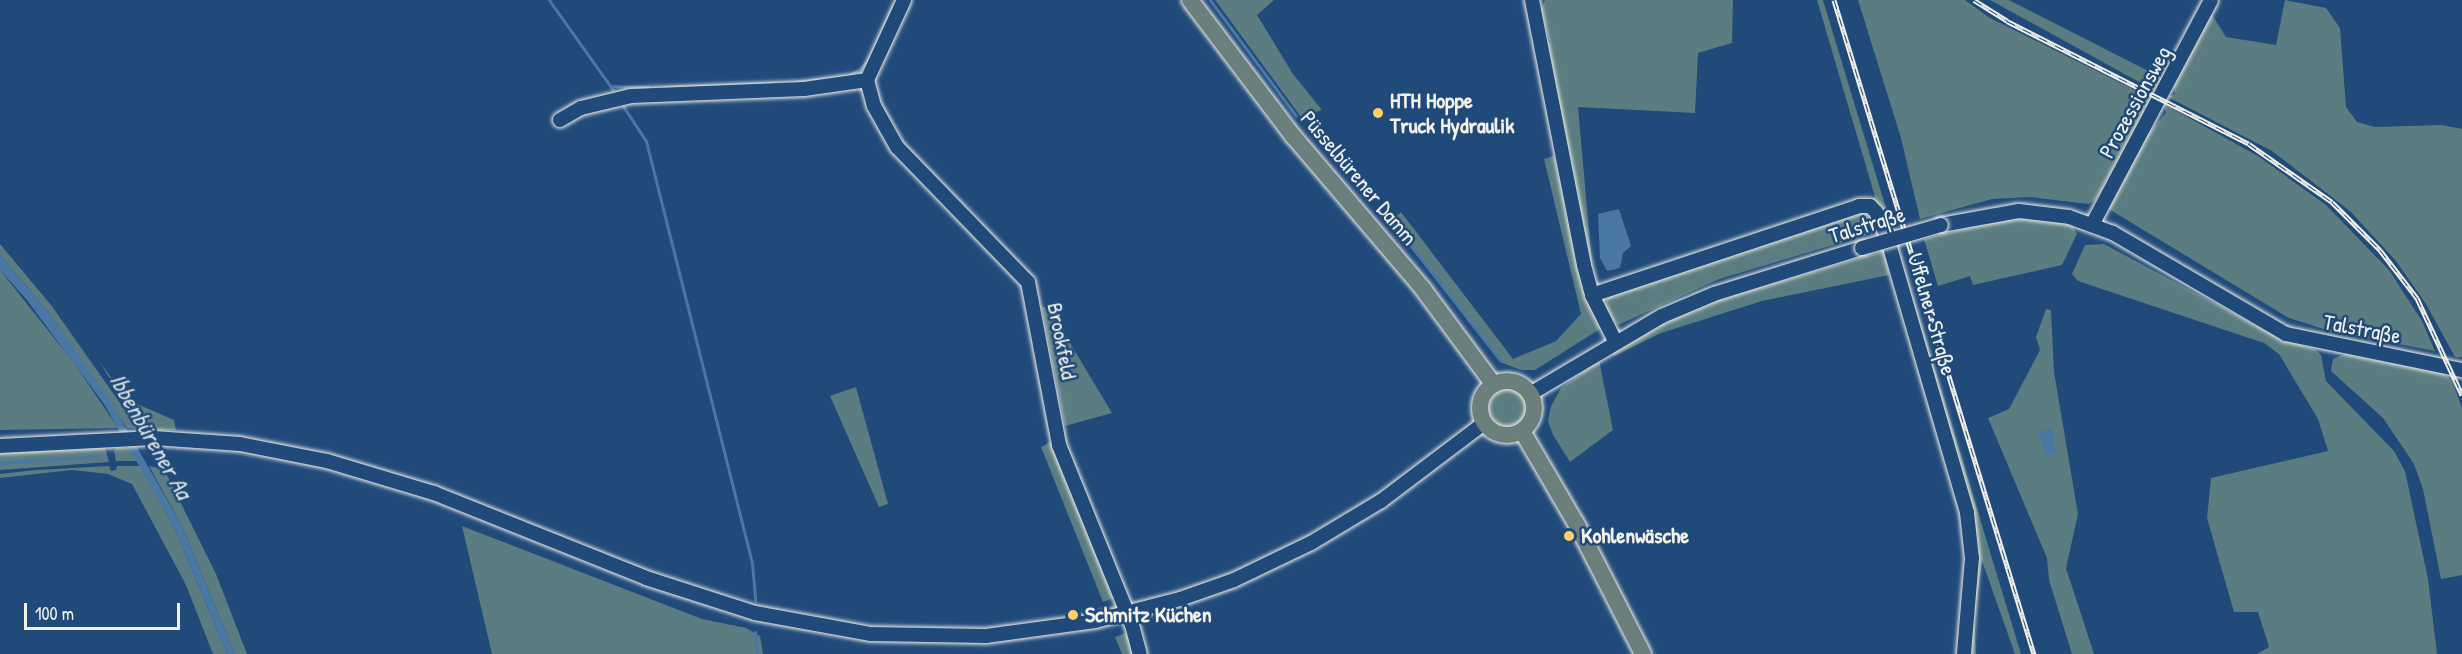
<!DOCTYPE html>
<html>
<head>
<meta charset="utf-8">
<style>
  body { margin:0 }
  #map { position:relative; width:2462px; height:654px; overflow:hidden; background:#1f4a7a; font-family:"Patrick Hand",sans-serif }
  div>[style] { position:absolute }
  .green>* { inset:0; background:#5b7c80 }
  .round { border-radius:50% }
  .water>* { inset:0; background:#4978a5 }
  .stream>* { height:3px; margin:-1.5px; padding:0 1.5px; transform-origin:1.5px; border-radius:1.5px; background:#4978a5 }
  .roads { filter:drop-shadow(0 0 2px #f4f1e8) drop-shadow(0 0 2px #f4f1e8) }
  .minor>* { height:14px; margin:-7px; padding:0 7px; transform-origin:7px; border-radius:7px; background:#1f4a7a }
  .major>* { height:16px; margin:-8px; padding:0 8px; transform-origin:8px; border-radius:8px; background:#6b7f7c }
  .major>.ring { margin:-8px; padding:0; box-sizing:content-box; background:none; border:16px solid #6b7f7c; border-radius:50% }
  .rail>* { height:5px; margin-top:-2.5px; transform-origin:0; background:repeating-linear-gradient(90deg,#1f4a7a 0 9px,#f4f1e8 0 18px); box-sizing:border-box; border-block:2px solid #f4f1e8 }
  .bridges { filter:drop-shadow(0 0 2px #f4f1e8) drop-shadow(0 0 2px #f4f1e8) }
  .minor-bridge>* { height:14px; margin:-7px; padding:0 7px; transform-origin:7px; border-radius:7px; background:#1f4a7a }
  .dots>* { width:16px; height:16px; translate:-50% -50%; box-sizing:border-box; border:3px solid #1f4a7a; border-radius:50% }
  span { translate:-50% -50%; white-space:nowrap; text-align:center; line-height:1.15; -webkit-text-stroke:5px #1f4a7a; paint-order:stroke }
  .poi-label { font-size:22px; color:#f4f1e8; font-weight:700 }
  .left { translate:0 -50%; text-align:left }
  .street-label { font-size:22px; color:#f4f1e8 }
  .water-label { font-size:24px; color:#dadfde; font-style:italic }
  .scale { position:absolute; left:24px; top:603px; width:156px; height:27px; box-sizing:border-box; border:3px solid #f4f1e8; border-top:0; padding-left:8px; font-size:18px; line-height:21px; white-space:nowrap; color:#f4f1e8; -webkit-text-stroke:4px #1f4a7a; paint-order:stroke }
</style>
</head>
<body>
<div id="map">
  <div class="green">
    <div style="clip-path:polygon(1215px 0,1274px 0,1257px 15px,1293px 74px,1322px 110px,1301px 117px)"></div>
    <div style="clip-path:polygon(1545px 0,1733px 0,1732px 43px,1698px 53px,1695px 113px,1578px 107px,1593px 276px,1546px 42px,1550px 42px,1541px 9px)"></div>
    <div style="clip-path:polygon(1817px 0,1823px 0,2021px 654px,2015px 654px,1982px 561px,1974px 620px,1976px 654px,1966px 654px,1974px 546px,1883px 218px,1861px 202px,1875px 197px)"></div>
    <div style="clip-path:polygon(1858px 0,1965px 0,1990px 18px,2155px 100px,2143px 109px,2147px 112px,2095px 201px,2088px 204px,2030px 197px,1992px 199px,1920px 219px,1901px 138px)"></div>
    <div style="clip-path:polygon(1990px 0,2009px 0,2162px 78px,2159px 93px)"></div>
    <div style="clip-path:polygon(2285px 0,2326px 8px,2340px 28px,2346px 107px,2357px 122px,2375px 127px,2442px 125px,2462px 129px,2462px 357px,2455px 357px,2426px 304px,2396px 261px,2350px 211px,2272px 151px,2168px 97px,2175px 94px,2174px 86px,2211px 13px,2226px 37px,2276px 45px)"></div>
    <div style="clip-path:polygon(2164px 104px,2258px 156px,2326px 205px,2389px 270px,2422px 321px,2435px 351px,2330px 331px,2289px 318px,2107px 208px,2150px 131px,2166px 113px)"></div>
    <div style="clip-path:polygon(1554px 156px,1587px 293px,1600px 329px,1535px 370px,1521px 370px,1500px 362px,1390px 221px,1401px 212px,1513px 359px,1556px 341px,1581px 314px,1544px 159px)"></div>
    <div style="clip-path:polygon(1857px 210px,1872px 217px,1879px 231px,1719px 279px,1618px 325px,1606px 311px,1606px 300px,1613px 292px)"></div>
    <div style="clip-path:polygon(2007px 218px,2046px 219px,2072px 225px,2077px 234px,2062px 265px,1973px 285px,1970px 276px,1938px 286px,1924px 239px)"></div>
    <div style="clip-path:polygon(0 244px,51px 305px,125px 410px,143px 425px,141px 428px,127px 428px,50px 314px,0 255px)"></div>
    <div style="clip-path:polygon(2104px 244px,2281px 339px,2315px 349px,2321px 355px,2326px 381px,2394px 451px,2405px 471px,2428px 579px,2437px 654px,2257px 654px,2269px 647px,2258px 612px,2234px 612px,2207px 518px,2211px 478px,2328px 451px,2318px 419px,2279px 354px,2264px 343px,2078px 281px,2072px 274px,2085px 245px)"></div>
    <div style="clip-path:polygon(1884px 251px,1889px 275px,1762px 301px,1661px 333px,1614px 356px,1611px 350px,1639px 332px,1716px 300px)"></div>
    <div style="clip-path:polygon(0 270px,74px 363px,118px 428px,0 430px)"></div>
    <div style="clip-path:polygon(1042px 307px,1049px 308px,1112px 413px,1065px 426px)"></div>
    <div style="clip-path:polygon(2046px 309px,2051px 310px,2054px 372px,2078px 514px,2066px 568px,2094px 654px,2072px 654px,2049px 580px,2047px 558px,1988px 418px,2009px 409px,2040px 350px,2036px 337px)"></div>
    <div style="clip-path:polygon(2345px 354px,2442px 373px,2452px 380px,2462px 408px,2462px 575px,2441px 579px,2423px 489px,2414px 464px,2383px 418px,2331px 371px,2333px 359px)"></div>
    <div style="clip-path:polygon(1599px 360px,1613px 430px,1570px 462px,1553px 435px,1548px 421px,1551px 406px,1561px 388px)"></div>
    <div style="clip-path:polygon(99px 361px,128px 400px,174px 420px,176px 430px,156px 430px,127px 406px)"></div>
    <div style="clip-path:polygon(856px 387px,888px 504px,879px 507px,830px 396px)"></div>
    <div class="round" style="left:1489px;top:389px;width:38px;height:38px"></div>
    <div style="clip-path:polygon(1054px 440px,1114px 598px,1103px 602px,1041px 447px)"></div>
    <div style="clip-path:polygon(105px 447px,109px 462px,0 470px,0 452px)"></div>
    <div style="clip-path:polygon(117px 448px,130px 448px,137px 461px,116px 461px,114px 450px)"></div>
    <div style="clip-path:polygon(109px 466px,111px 471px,116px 470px,117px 466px,140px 466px,175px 529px,227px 654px,213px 654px,186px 585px,132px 484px,108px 474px,72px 470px,0 478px,0 474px,36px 470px)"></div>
    <div style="clip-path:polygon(149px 466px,164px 469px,216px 574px,247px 654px,235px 654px,182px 526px)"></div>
    <div style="clip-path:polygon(462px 526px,702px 619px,746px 628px,760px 636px,763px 654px,492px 654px)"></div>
    <div style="clip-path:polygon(1129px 632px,1135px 654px,1122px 654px,1115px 637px)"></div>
  </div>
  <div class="water">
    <div style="clip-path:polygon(1619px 209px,1631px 246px,1623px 253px,1620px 268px,1607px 271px,1600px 258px,1598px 214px)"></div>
    <div style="clip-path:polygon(0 255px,50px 314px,110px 400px,182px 526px,235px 654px,227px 654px,175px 529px,104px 404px,27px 300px,0 270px)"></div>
    <div style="clip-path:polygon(2052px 428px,2056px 452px,2046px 457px,2038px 433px)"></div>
  </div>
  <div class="stream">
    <div style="left:549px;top:0;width:110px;rotate:54.6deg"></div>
    <div style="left:1210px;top:0;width:144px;rotate:53.4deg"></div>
    <div style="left:793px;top:82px;width:54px;rotate:-6.3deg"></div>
    <div style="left:847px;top:76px;width:13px;rotate:-27deg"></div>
    <div style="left:859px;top:70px;width:15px;rotate:-48deg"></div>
    <div style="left:869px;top:59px;width:57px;rotate:-66.1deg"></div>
    <div style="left:611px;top:86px;width:37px;rotate:2deg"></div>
    <div style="left:664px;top:87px;width:110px;rotate:-2.1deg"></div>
    <div style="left:623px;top:106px;width:42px;rotate:56.7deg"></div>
    <div style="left:646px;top:141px;width:435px;rotate:75.9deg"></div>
    <div style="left:752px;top:563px;width:37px;rotate:85deg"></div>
    <div style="left:1390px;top:219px;width:180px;rotate:52deg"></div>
    <div style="left:0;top:463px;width:100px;rotate:-4deg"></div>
    <div style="left:755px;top:632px;width:22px;rotate:85deg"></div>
  </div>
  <div class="roads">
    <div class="minor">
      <div style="left:904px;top:0;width:88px;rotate:114.8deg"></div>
      <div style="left:867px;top:80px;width:27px;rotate:75deg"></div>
      <div style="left:874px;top:106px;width:47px;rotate:60.7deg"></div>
      <div style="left:897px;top:147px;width:188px;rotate:45.9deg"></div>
      <div style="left:1028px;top:282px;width:166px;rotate:79.2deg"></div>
      <div style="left:1059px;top:445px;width:194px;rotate:67.9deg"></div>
      <div style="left:1132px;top:625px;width:30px;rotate:75deg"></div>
      <div style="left:1532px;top:0;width:270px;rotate:78.9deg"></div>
      <div style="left:1584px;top:265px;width:31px;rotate:75deg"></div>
      <div style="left:1592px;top:295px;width:51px;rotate:63.4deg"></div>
      <div style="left:560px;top:120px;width:24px;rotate:-30deg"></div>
      <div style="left:581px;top:108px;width:51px;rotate:-13.5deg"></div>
      <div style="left:631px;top:96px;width:173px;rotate:-2.3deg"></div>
      <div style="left:804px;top:89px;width:64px;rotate:-8.1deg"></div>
      <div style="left:2093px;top:223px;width:252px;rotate:-62.1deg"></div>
      <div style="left:1941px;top:225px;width:79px;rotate:-10.2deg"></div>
      <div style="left:2019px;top:211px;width:50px;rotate:6.8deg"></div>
      <div style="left:2069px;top:217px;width:47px;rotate:20deg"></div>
      <div style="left:2113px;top:233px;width:200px;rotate:30.3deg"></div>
      <div style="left:2286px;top:334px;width:180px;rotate:11.6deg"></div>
      <div style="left:1592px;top:295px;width:281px;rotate:-18.4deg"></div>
      <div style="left:1859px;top:206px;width:11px"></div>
      <div style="left:1870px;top:206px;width:8px;rotate:45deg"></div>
      <div style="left:1876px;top:212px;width:27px;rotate:66deg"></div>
      <div style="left:1887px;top:237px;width:287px;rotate:73.8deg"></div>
      <div style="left:1967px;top:513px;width:45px;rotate:83.7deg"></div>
      <div style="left:1972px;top:558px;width:96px;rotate:94.8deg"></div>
      <div style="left:1530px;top:394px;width:153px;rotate:-30.6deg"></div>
      <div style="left:1662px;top:316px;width:56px;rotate:-22.9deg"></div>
      <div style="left:1714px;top:294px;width:155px;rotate:-17.3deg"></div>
      <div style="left:0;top:446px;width:154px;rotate:-3deg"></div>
      <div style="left:154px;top:438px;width:86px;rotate:4deg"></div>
      <div style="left:240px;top:444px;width:89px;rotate:11.1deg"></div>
      <div style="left:327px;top:461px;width:112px;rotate:16.7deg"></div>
      <div style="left:434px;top:493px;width:228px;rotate:21.8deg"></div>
      <div style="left:646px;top:578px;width:114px;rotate:17.8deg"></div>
      <div style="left:755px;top:613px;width:118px;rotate:10.3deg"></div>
      <div style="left:871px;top:634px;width:115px;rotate:1deg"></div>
      <div style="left:986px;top:636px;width:110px;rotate:-7.8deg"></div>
      <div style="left:1095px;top:621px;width:88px;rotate:-14.5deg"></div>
      <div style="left:1180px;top:599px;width:57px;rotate:-19.4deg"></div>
      <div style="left:1234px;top:580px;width:85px;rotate:-25.7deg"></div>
      <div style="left:1311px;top:543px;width:82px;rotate:-31deg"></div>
      <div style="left:1381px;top:501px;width:129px;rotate:-37.1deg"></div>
    </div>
    <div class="major">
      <div style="left:1190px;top:0;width:171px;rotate:52.9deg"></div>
      <div style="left:1293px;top:136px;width:201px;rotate:49.6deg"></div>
      <div style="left:1423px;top:289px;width:119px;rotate:53.5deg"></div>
      <div class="ring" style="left:1480px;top:381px;width:38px;height:38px"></div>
      <div style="left:1522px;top:431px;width:109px;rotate:59.7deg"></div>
      <div style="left:1577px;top:525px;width:145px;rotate:62.9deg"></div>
    </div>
  </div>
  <div class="rail">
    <div style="left:1834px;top:0;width:684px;rotate:73deg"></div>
    <div style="left:1974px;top:0;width:39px;rotate:32deg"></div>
    <div style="left:2007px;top:21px;width:271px;rotate:26.9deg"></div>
    <div style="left:2249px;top:144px;width:101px;rotate:34.9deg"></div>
    <div style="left:2332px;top:202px;width:68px;rotate:45deg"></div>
    <div style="left:2380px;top:250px;width:61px;rotate:52.4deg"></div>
    <div style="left:2417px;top:298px;width:107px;rotate:65.1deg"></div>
  </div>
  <div class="bridges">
    <div class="minor-bridge">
      <div style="left:1862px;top:248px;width:82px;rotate:-16.2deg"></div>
    </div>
  </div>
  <div class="dots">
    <div style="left:1378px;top:113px;background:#ffd166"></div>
    <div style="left:1569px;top:536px;background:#ffd166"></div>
    <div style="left:1073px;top:615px;background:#ffd166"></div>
  </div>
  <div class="poi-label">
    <span class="left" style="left:1390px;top:113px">HTH Hoppe<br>Truck Hydraulik</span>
    <span class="left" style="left:1581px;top:536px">Kohlenwäsche</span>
    <span class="left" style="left:1085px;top:615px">Schmitz Küchen</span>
  </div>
  <div class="street-label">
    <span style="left:2135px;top:102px;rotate:-61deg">Prozessionsweg</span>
    <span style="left:1359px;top:178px;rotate:50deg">Püsselbürener Damm</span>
    <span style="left:1867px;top:225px;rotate:-17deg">Talstraße</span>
    <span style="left:1932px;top:314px;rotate:74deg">Uffelner Straße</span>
    <span style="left:2362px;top:329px;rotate:11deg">Talstraße</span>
    <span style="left:1062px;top:341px;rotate:79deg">Brookfeld</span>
  </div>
  <div class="water-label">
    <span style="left:151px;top:436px;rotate:60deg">Ibbenbürener Aa</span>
  </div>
  <div class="scale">100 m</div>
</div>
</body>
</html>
